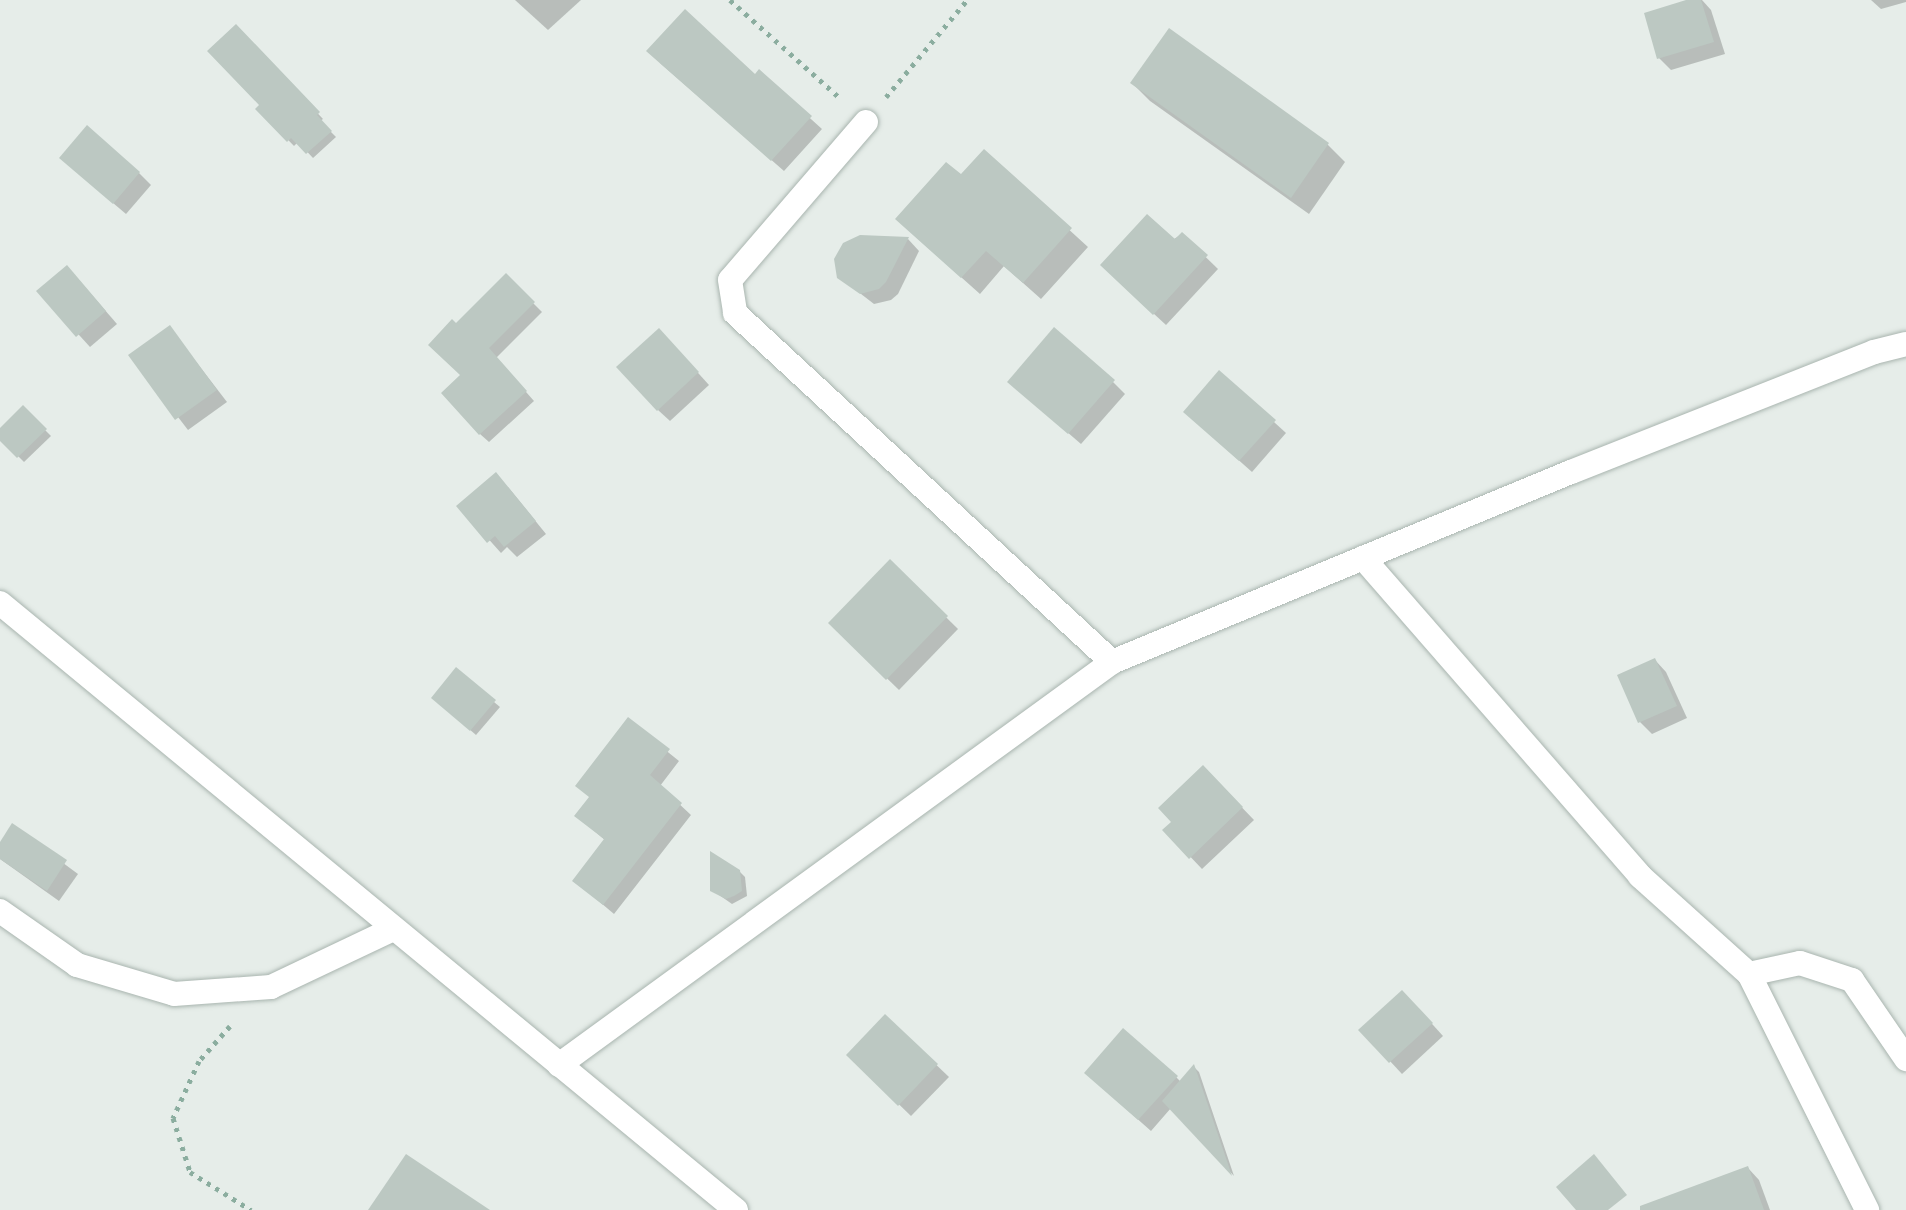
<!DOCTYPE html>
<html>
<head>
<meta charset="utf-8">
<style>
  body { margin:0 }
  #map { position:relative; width:1906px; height:1210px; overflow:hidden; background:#e6ede9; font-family:"Noto Sans",sans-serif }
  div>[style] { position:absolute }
  .shadow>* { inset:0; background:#0003 }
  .building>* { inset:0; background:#bcc8c2 }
  .path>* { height:5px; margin-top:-2.5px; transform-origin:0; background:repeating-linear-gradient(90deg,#8bad9f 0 4px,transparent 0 10px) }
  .roads { filter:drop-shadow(0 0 2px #a9b5af) drop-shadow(0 0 2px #a9b5af) }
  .minor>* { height:24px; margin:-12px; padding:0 12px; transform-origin:12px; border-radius:12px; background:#fff }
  span { translate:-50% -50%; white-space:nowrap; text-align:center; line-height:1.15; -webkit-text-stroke:7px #f6faf8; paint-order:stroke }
</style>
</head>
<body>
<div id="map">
  <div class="shadow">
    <div style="clip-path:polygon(515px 0,581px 0,548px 30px)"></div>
    <div style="clip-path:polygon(1693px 0,1702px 0,1711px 10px,1725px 54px,1671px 70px,1659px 58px)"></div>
    <div style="clip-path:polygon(1871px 0,1906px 0,1906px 2px,1881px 9px)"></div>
    <div style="clip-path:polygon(236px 27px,323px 119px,320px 121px,336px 137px,313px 158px,298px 142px,294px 146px,258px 109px,262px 105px)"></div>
    <div style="clip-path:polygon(1169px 31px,1328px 145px,1345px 162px,1309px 214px,1150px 101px,1132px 83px)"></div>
    <div style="clip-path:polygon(660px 63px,756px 77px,759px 72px,822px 129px,784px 171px)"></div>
    <div style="clip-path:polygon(984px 152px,1088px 247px,1041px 299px,1004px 266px,980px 294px,915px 236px)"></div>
    <div style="clip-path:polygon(73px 169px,139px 173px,151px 185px,126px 214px)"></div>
    <div style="clip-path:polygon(1182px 234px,1218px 269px,1166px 325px,1114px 277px)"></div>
    <div style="clip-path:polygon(908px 239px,919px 251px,898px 294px,891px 300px,874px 304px,839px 277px)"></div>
    <div style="clip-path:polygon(506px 276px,542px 312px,496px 358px,534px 401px,489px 442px,480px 434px,463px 375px)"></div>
    <div style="clip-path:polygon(78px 279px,117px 324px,90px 347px,39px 291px)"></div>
    <div style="clip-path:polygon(170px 328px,227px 402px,188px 430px,131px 356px)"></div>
    <div style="clip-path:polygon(671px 343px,709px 385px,670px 421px,658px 410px)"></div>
    <div style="clip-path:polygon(1113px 382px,1125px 394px,1081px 444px,1022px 393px)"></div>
    <div style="clip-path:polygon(23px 408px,51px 436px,24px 462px,0 438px,0 431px)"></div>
    <div style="clip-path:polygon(1274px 422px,1286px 433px,1252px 472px,1197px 423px)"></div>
    <div style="clip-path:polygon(508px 487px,546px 534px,517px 557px,507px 547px,501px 553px,459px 506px)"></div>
    <div style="clip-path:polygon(890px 562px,958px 629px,899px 690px,830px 623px)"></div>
    <div style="clip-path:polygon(1655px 660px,1666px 672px,1687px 718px,1652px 734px,1640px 722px)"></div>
    <div style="clip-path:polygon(494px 702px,500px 707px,476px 735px,439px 703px)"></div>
    <div style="clip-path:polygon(628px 720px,679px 761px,660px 786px,691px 815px,614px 914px,575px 881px,606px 841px,577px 816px,591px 798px)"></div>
    <div style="clip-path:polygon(1203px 767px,1254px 820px,1202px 869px,1165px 830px,1174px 822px)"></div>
    <div style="clip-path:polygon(13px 826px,78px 874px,59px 901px,0 859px,0 846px)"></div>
    <div style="clip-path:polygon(739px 871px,745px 877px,747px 896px,732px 904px,712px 890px)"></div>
    <div style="clip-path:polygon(1414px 1004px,1443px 1036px,1402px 1074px,1361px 1030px)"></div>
    <div style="clip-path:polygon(885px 1016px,949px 1077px,911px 1116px,848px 1055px)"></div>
    <div style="clip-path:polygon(1194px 1067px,1199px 1072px,1234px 1176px,1171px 1108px,1151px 1131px,1099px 1085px,1176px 1077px,1181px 1082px)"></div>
    <div style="clip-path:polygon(1748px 1168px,1759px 1180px,1770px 1210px,1708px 1210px)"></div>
  </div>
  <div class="building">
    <div style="clip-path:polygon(1686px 0,1701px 0,1714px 42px,1657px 59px,1644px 13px)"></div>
    <div style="clip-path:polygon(685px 9px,755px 74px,759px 69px,812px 116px,771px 161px,646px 51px)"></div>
    <div style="clip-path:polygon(236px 24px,320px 112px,317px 115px,332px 131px,306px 154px,291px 138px,287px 142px,255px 109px,259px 105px,207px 51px)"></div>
    <div style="clip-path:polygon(1169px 28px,1329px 143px,1291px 198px,1130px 83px)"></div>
    <div style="clip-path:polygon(87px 125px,140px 172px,113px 204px,59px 158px)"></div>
    <div style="clip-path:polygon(984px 149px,1072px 228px,1023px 283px,986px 251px,961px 278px,895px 219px,946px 162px,961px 174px)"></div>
    <div style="clip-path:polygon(1147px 214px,1175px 239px,1182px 232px,1208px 255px,1153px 315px,1100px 265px)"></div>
    <div style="clip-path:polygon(860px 235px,909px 237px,886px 282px,879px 289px,860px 294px,837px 278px,834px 259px,843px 243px)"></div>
    <div style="clip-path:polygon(67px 265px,106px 311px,76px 337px,36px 291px)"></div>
    <div style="clip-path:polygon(506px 273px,535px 302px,489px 348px,527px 391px,479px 435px,441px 393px,460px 375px,428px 345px,452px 319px,456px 323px)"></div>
    <div style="clip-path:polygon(170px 325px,217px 390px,175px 420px,128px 355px)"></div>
    <div style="clip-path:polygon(1054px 327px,1115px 380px,1068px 434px,1007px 382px)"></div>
    <div style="clip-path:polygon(659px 328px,699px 372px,657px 411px,616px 367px)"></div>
    <div style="clip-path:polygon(1219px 370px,1276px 420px,1239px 461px,1183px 412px)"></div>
    <div style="clip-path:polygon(23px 405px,47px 429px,17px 458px,0 441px,0 428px)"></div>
    <div style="clip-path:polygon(496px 472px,536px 521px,504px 547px,495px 536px,487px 543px,456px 506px)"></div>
    <div style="clip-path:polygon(890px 559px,948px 616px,886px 680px,828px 623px)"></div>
    <div style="clip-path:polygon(1655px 658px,1677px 706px,1638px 723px,1617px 675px)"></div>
    <div style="clip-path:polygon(456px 667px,496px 700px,470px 731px,431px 698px)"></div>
    <div style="clip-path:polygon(628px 717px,670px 749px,650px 775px,682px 803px,603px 905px,572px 881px,604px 839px,574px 816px,589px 797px,575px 786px)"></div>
    <div style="clip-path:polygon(1203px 765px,1243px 807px,1189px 859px,1162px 830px,1171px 822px,1158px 808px)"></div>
    <div style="clip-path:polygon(12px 823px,67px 860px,47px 891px,0 859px,0 842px)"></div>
    <div style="clip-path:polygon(710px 851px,740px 870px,742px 891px,734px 896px,726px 899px,710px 891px)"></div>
    <div style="clip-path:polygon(1402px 990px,1433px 1023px,1389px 1063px,1358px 1030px)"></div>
    <div style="clip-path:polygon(885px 1014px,938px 1064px,898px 1106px,846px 1055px)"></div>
    <div style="clip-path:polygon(1123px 1028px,1178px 1076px,1138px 1120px,1084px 1073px)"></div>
    <div style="clip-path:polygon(1194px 1064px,1232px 1176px,1162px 1101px)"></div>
    <div style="clip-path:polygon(406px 1154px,490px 1210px,368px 1210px)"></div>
    <div style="clip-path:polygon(1594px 1154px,1627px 1195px,1608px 1210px,1576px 1210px,1556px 1187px)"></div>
    <div style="clip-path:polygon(1748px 1166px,1764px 1210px,1640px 1210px,1640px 1206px)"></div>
  </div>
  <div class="path">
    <div style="left:730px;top:0;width:147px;rotate:41.7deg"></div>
    <div style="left:886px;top:97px;width:126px;rotate:-50.1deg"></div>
    <div style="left:230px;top:1026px;width:47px;rotate:131.5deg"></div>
    <div style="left:199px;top:1061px;width:63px;rotate:114.5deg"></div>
    <div style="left:173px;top:1118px;width:57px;rotate:72.5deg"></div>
    <div style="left:190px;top:1172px;width:72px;rotate:31.9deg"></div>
  </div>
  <div class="roads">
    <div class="minor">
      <div style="left:866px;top:122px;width:208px;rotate:130.7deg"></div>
      <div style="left:730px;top:280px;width:33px;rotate:81deg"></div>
      <div style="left:735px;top:313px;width:514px;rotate:42.79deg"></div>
      <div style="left:1363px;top:558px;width:422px;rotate:48.9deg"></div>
      <div style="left:1640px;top:876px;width:147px;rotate:42deg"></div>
      <div style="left:1749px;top:974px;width:264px;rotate:63.4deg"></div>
      <div style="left:0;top:603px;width:954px;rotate:39.51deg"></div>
      <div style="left:0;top:911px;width:94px;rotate:35deg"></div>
      <div style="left:77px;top:965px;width:101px;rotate:16.6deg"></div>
      <div style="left:174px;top:994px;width:97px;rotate:-4.1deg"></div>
      <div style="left:271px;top:987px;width:135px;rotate:-25.4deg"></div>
      <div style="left:1749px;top:974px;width:52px;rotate:-12.2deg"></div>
      <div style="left:1800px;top:963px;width:55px;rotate:18.1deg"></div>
      <div style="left:1852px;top:980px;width:96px;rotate:55.6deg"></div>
      <div style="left:559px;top:1065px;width:684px;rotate:-36.08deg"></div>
      <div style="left:1112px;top:662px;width:497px;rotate:-22.5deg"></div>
      <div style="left:1571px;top:472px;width:326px;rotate:-21.6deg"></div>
      <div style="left:1874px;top:352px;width:33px;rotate:-14deg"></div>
    </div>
  </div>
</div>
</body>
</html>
